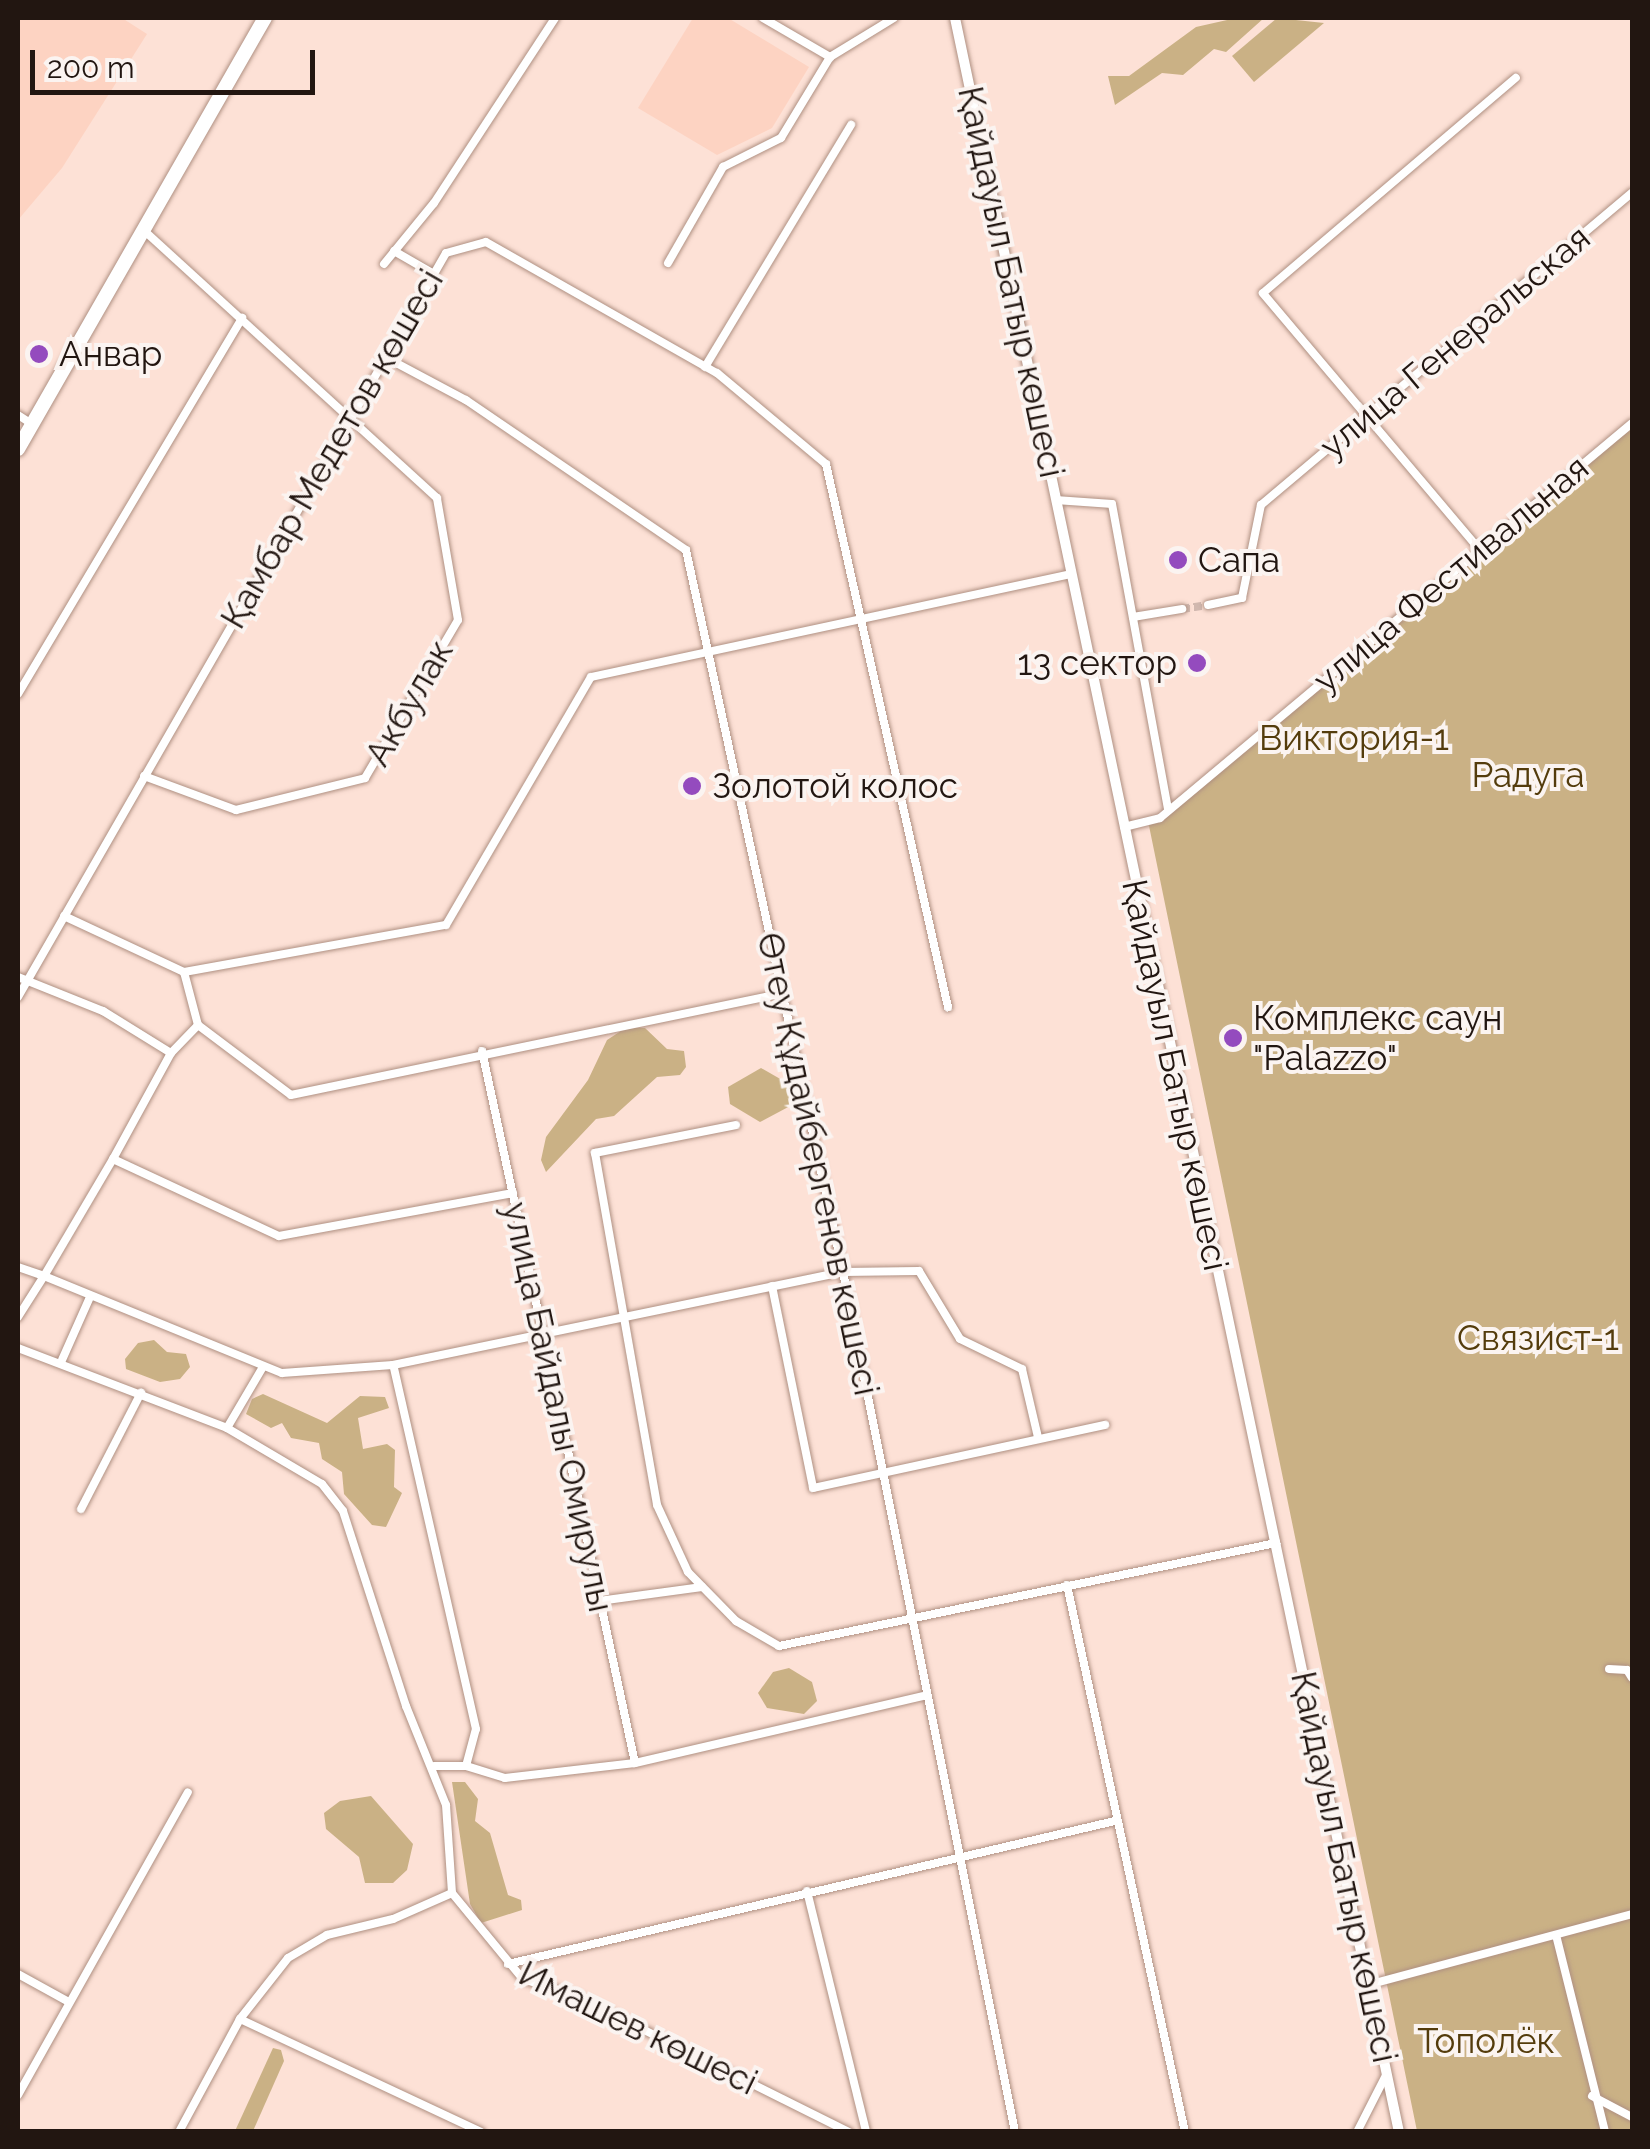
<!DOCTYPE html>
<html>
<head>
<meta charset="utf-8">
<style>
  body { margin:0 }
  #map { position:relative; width:1650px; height:2149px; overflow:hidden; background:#fde1d6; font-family:Raleway,sans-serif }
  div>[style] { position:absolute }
  .built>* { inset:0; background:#fdd3c2 }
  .green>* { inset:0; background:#cab185 }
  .minor-tunnel>* { height:8px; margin-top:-4px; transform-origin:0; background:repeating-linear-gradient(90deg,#d1b8af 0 8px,transparent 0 12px) }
  .roads { filter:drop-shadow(0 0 2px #af9082) drop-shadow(0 0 2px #af9082) }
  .minor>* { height:8px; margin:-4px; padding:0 4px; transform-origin:4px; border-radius:4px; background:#fff }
  .tertiary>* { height:10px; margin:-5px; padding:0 5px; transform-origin:5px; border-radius:5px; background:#fff }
  .trunk>* { height:14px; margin:-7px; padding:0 7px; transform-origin:7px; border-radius:7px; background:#fff }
  .dots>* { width:28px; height:28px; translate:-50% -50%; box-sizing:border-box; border:5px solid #fbf4f1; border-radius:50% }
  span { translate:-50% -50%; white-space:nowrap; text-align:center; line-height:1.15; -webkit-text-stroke:8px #fbf4f1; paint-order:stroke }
  .street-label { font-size:35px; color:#221611 }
  .poi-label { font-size:35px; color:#221611 }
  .left { translate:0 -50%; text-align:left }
  .right { translate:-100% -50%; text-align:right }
  .park-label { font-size:35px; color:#543c0c }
  .frame { position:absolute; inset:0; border:20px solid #221611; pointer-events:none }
  .scale { position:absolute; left:30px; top:50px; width:285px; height:45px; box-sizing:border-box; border:5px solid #221611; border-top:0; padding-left:12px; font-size:30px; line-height:35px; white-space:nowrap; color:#221611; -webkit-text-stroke:8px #fbf4f1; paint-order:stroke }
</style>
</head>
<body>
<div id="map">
  <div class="built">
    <div style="clip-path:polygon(18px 18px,122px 18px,147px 34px,62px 168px,18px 220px)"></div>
    <div style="clip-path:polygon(693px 18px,728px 18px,809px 67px,772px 128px,717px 155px,638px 108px)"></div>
  </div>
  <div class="green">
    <div style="clip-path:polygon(1236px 18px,1264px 18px,1226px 52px,1214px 49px,1183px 75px,1162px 73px,1115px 105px,1108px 76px,1129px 76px,1196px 27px)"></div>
    <div style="clip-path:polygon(1277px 18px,1324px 23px,1254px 82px,1232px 56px)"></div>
    <div style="clip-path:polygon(1632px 425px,1632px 2131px,1417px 2131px,1148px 821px,1160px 818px)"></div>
    <div style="clip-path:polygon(627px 1027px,645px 1028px,667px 1049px,684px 1051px,686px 1067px,680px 1075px,657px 1077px,614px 1116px,596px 1119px,546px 1172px,541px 1160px,546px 1137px,588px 1080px,607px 1040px)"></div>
    <div style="clip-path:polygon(761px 1068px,796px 1088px,792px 1105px,760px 1122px,730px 1104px,728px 1087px)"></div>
    <div style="clip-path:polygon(154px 1340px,167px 1352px,186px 1354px,190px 1367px,180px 1379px,160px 1382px,126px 1369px,125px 1359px,138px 1343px)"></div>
    <div style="clip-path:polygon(263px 1394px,327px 1423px,360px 1396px,385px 1397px,389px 1408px,358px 1418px,363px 1449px,387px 1444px,395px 1450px,394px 1487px,402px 1493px,386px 1527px,372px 1525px,344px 1494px,342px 1472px,322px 1459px,319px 1443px,291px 1438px,282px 1423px,271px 1428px,246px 1414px,252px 1399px)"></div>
    <div style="clip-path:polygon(789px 1668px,812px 1682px,817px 1701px,804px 1714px,767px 1708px,758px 1693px,773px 1672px)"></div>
    <div style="clip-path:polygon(452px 1782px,465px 1782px,478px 1799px,475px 1821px,490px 1833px,508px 1895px,521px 1900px,522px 1910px,481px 1923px,470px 1904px)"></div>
    <div style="clip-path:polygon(371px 1796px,413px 1844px,407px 1870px,393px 1883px,365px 1883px,359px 1857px,326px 1829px,324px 1813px,340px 1801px)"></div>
    <div style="clip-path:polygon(273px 2048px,281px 2050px,284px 2061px,253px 2131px,235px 2131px)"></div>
  </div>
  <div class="minor-tunnel">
    <div style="left:1182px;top:609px;width:26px;rotate:-9deg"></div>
  </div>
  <div class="roads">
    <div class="minor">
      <div style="left:763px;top:18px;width:78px;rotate:30.2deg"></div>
      <div style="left:394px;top:251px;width:46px;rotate:29.9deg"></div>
      <div style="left:668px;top:263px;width:111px;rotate:-60.2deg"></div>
      <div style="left:723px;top:167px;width:65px;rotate:-26.6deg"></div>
      <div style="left:781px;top:138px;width:95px;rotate:-58.8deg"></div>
      <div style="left:830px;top:57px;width:75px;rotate:-31.4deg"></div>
      <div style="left:384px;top:264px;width:79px;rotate:-50.7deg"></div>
      <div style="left:434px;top:203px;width:221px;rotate:-56.8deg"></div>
      <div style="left:385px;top:357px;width:92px;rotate:28deg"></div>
      <div style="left:466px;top:400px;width:266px;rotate:34.3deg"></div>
      <div style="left:686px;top:550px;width:739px;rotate:77.73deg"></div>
      <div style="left:843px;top:1272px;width:877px;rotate:78.69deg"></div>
      <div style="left:705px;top:367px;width:283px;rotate:-58.9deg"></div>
      <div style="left:18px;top:415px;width:17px;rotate:33deg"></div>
      <div style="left:1056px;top:500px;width:56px;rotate:4.1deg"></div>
      <div style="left:1112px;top:504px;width:311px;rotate:79.6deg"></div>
      <div style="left:1479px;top:549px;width:335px;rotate:-130.2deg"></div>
      <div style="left:1263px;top:293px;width:332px;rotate:-40.4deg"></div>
      <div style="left:1208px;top:605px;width:35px;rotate:-12deg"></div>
      <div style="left:1242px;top:598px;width:95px;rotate:-78.5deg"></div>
      <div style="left:1261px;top:505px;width:485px;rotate:-40.1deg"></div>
      <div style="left:1133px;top:617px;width:50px;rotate:-9.3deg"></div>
      <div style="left:18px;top:694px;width:438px;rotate:-59.2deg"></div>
      <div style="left:144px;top:776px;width:98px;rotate:20.3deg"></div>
      <div style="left:236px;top:810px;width:133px;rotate:-13.9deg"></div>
      <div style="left:365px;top:778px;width:183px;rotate:-59.5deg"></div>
      <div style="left:458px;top:620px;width:124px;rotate:-99.8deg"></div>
      <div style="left:437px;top:498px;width:397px;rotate:-137.6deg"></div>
      <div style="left:1124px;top:827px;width:37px;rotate:-14deg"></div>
      <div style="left:1160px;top:818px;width:615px;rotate:-39.92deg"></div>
      <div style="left:64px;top:916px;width:132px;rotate:25deg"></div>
      <div style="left:184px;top:972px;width:55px;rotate:75.2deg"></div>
      <div style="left:198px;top:1025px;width:116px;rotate:37deg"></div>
      <div style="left:291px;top:1095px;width:503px;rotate:-11.69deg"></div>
      <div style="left:184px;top:972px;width:266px;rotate:-10.2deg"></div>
      <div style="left:446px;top:925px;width:287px;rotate:-59.7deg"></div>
      <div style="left:591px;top:677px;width:490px;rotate:-12.1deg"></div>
      <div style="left:18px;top:977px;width:92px;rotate:21.8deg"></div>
      <div style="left:103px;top:1011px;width:80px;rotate:31.7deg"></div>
      <div style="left:171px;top:1053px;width:121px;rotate:118.7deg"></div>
      <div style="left:113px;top:1159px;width:183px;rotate:24.9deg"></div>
      <div style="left:279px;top:1236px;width:238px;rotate:-10.4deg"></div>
      <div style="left:18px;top:997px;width:858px;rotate:-60.09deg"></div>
      <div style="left:446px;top:253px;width:41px;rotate:-15.4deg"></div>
      <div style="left:486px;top:242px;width:266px;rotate:29.6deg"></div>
      <div style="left:717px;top:373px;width:142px;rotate:39.9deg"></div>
      <div style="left:826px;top:464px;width:557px;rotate:77.34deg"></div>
      <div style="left:482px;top:1051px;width:728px;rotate:77.87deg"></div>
      <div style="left:171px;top:1053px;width:39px;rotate:-46deg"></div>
      <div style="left:736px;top:1125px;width:144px;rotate:168.8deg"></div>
      <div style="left:595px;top:1153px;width:357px;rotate:80deg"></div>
      <div style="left:657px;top:1505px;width:74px;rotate:65.2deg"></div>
      <div style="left:688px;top:1572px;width:69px;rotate:45.6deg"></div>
      <div style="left:736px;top:1621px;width:50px;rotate:30.2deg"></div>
      <div style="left:779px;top:1646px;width:508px;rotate:-11.71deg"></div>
      <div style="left:113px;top:1159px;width:136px;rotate:120.5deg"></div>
      <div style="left:44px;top:1276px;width:257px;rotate:22.2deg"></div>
      <div style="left:282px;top:1373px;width:111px;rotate:-4.1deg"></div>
      <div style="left:18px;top:1267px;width:28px;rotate:19deg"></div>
      <div style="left:44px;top:1276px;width:49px;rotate:122.4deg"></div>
      <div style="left:772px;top:1286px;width:206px;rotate:78.5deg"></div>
      <div style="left:813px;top:1488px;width:299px;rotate:-12.2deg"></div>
      <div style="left:18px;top:1348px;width:224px;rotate:20.9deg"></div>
      <div style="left:227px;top:1428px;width:110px;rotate:30.5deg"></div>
      <div style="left:322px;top:1484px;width:34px;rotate:52deg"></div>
      <div style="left:343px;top:1511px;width:205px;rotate:72.1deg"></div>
      <div style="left:406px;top:1706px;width:107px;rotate:68deg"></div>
      <div style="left:446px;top:1805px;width:88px;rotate:86.1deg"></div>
      <div style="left:452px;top:1893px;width:64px;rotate:156.2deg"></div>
      <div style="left:393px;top:1919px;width:68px;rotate:166.4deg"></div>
      <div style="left:327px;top:1935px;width:45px;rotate:149.5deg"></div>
      <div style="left:288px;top:1958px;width:78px;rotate:128.2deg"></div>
      <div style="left:240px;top:2019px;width:128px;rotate:118.4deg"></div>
      <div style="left:62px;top:1360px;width:69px;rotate:-66deg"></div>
      <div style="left:227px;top:1428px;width:71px;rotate:-59.5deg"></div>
      <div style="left:81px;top:1509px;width:131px;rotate:-62.7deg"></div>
      <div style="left:1067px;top:1585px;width:560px;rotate:77.83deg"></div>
      <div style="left:599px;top:1601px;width:104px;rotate:-7.7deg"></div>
      <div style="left:1609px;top:1669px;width:18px;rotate:3deg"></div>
      <div style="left:1627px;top:1670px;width:9px;rotate:58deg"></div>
      <div style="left:923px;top:1696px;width:296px;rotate:166.9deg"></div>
      <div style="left:635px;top:1763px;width:131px;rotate:173.4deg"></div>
      <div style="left:505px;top:1778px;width:41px;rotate:-162.9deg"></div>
      <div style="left:466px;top:1766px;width:38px;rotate:-75deg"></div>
      <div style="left:476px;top:1729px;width:373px;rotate:-102.8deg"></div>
      <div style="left:393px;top:1365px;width:460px;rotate:-11.7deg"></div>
      <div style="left:843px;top:1272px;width:76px;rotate:-0.8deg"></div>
      <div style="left:919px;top:1271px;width:79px;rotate:58.9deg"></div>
      <div style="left:960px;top:1339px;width:69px;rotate:25.8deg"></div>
      <div style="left:1022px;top:1369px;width:70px;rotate:76.8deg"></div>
      <div style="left:434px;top:1766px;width:32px"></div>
      <div style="left:807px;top:1891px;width:248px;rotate:76.2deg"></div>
      <div style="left:452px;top:1893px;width:112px;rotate:50.5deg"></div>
      <div style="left:523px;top:1979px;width:56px;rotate:17.8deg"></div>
      <div style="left:576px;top:1996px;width:305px;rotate:26.5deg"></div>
      <div style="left:1556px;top:1935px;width:203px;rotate:76deg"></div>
      <div style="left:508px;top:1964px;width:624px;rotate:-13.26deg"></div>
      <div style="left:18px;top:1974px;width:58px;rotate:28.8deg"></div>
      <div style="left:1371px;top:1984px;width:270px;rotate:-15deg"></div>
      <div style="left:240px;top:2019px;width:266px;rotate:25.1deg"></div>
      <div style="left:18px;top:2095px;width:347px;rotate:-60.7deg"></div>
      <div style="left:1592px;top:2096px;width:45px;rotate:27.7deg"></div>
      <div style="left:1357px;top:2132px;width:66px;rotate:-63deg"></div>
    </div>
    <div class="tertiary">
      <div style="left:955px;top:18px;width:2160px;rotate:78.14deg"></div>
    </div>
    <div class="trunk">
      <div style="left:18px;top:449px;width:497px;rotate:-60.2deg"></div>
    </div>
  </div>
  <div class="dots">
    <div style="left:39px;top:354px;background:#944bbe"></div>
    <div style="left:1178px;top:560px;background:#944bbe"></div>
    <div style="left:1197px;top:663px;background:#944bbe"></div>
    <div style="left:692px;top:786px;background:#944bbe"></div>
    <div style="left:1233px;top:1038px;background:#944bbe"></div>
  </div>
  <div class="street-label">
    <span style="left:1011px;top:282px;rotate:78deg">Қайдауыл Батыр көшесі</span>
    <span style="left:1455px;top:342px;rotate:-40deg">улица Генеральская</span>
    <span style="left:332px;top:449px;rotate:-60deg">Қамбар Медетов көшесі</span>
    <span style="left:1451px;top:574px;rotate:-40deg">улица Фестивальная</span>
    <span style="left:409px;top:703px;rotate:-60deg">Акбулак</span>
    <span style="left:1175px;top:1075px;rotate:78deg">Қайдауыл Батыр көшесі</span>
    <span style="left:818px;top:1164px;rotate:78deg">Өтеу Құдайбергенов көшесі</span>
    <span style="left:558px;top:1407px;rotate:78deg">улица Байдалы Омирулы</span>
    <span style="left:1344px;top:1867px;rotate:78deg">Қайдауыл Батыр көшесі</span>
    <span style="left:638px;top:2028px;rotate:26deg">Имашев көшесі</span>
  </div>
  <div class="poi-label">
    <span class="left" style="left:59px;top:354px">Анвар</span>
    <span class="left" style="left:1198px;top:560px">Сапа</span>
    <span class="right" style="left:1177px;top:663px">13 сектор</span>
    <span class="left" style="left:712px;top:786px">Золотой колос</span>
    <span class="left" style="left:1253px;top:1038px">Комплекс саун<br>"Palazzo"</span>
  </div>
  <div class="park-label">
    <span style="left:1354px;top:738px">Виктория-1</span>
    <span style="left:1528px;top:775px">Радуга</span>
    <span style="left:1538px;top:1338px">Связист-1</span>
    <span style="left:1486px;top:2041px">Тополёк</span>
  </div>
  <div class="frame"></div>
  <div class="scale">200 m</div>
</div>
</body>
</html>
